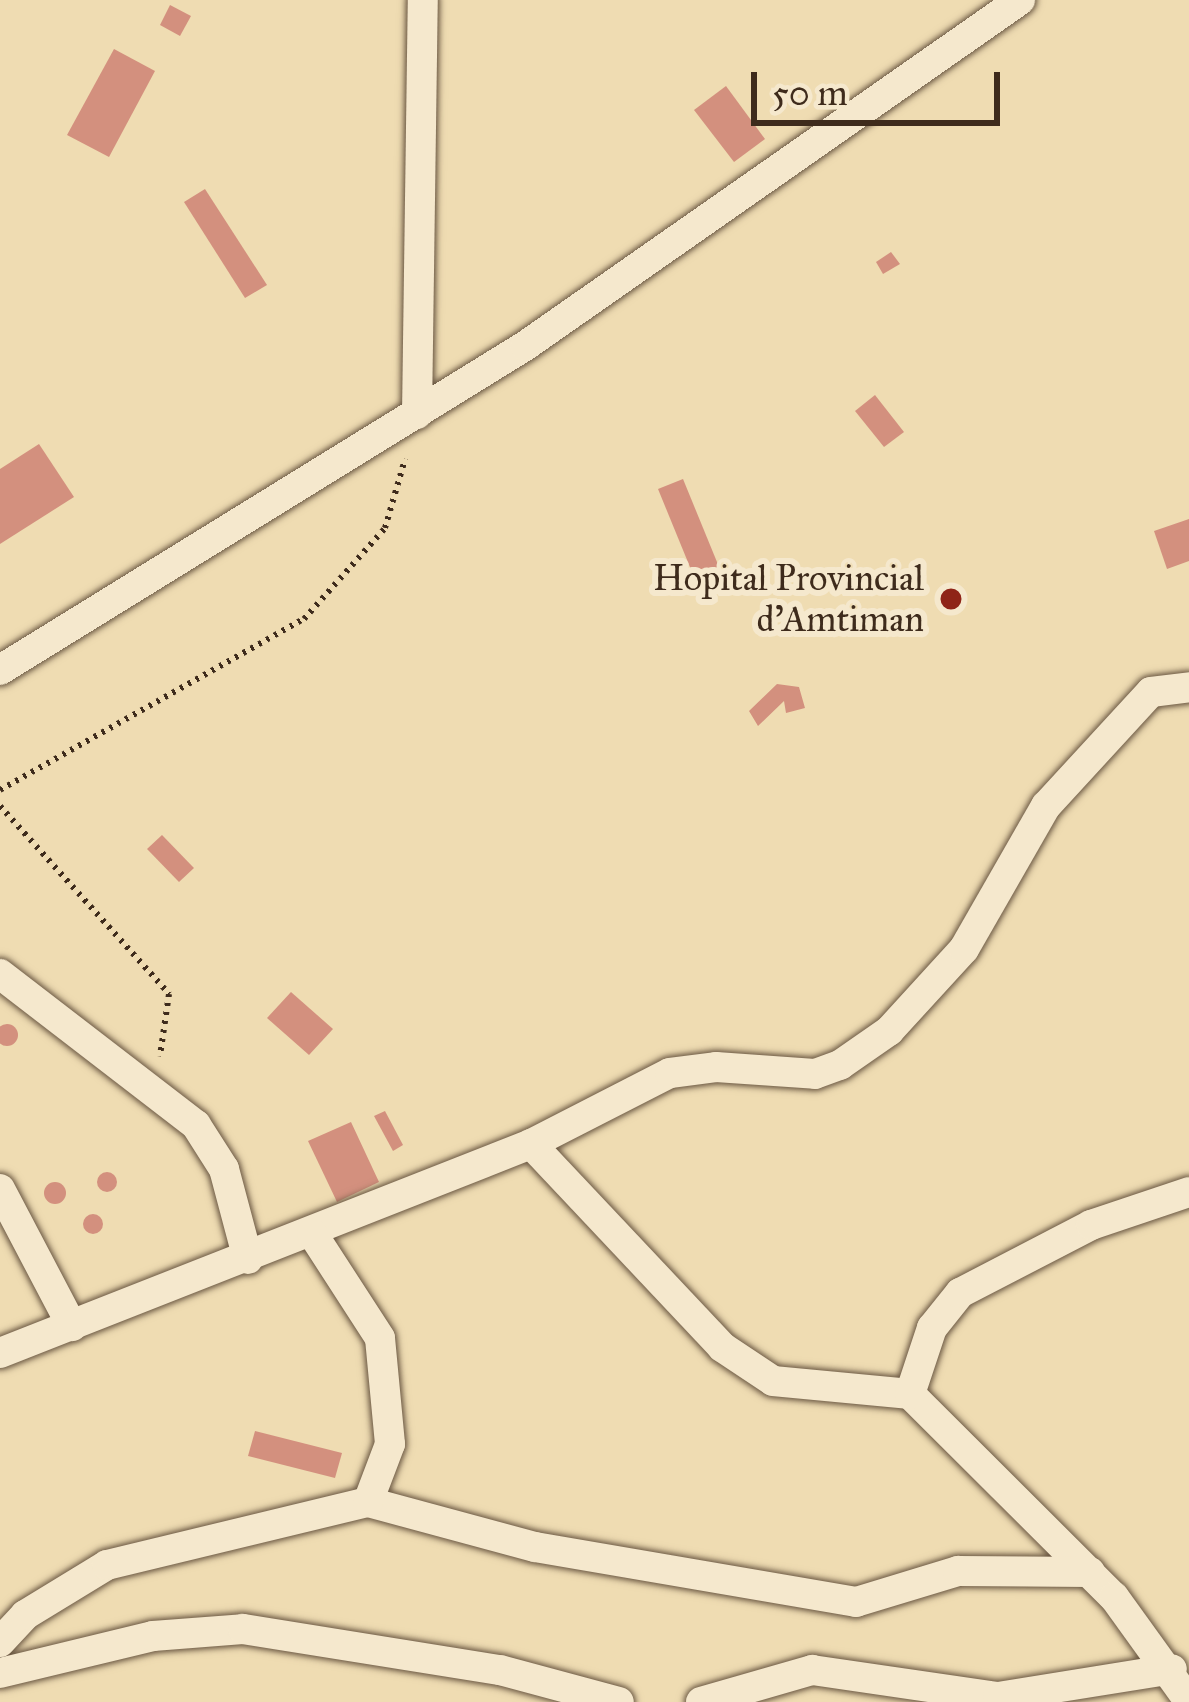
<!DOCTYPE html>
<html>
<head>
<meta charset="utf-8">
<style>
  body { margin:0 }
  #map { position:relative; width:1189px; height:1702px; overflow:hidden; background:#efdcb2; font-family:"IM FELL Great Primer",serif }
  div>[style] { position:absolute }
  .building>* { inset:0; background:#d3907e }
  .round { border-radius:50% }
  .path>* { height:6px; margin-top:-3px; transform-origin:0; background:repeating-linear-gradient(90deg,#3e2b1c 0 3px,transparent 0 9px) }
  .roads { filter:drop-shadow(0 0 3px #6a5742) drop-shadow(0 0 3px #6a5742) }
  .minor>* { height:30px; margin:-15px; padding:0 15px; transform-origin:15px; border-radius:15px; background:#f5e8cd }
  .dots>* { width:33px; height:33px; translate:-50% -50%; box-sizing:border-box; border:6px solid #f5e8cd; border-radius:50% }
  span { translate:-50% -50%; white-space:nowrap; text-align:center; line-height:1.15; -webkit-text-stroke:12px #f5e8cd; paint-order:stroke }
  .poi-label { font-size:36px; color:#3e2b1c }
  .right { translate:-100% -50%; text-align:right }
  .scale { position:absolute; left:751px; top:72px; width:249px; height:54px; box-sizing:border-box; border:6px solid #3e2b1c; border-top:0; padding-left:15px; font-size:36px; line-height:42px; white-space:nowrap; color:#3e2b1c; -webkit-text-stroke:9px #f5e8cd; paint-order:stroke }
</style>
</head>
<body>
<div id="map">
  <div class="building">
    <div style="clip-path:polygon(170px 5px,191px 16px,180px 36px,160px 25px)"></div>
    <div style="clip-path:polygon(114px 49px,155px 71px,109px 157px,67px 135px)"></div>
    <div style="clip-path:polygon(726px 86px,765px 139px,734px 162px,694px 110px)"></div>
    <div style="clip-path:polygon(205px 189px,267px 285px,245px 298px,184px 202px)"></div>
    <div style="clip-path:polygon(891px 252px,900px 264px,883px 274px,876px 262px)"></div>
    <div style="clip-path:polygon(875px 395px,904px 432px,884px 447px,855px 411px)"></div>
    <div style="clip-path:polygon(39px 444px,74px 497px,0 544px,0 469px)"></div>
    <div style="clip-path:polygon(683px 479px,726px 584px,701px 594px,658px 489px)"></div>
    <div style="clip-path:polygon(1189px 519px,1189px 561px,1167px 569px,1154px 531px)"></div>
    <div style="clip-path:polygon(777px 684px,799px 687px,805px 708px,786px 713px,784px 701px,758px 726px,749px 711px)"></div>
    <div style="clip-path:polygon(162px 835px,194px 868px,179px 882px,147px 849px)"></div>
    <div style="clip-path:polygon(291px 992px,333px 1029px,309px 1055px,267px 1018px)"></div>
    <div class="round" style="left:-4px;top:1024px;width:22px;height:22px"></div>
    <div style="clip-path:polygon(385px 1111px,403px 1145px,393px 1151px,374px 1116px)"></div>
    <div style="clip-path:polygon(351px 1122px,379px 1182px,337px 1202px,308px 1141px)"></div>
    <div class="round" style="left:97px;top:1172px;width:20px;height:20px"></div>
    <div class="round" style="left:44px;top:1182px;width:22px;height:22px"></div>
    <div class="round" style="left:83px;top:1214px;width:20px;height:20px"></div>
    <div style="clip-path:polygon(255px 1431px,342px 1453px,335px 1478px,248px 1456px)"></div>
  </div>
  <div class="path">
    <div style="left:0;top:790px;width:349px;rotate:-29.4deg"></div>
    <div style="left:304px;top:619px;width:122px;rotate:-48.3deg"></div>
    <div style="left:385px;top:528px;width:72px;rotate:-73.8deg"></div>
    <div style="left:0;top:806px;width:253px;rotate:48deg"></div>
    <div style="left:169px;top:994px;width:63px;rotate:98.3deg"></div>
  </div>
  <div class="roads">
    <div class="minor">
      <div style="left:417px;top:414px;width:414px;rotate:-89.2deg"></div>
      <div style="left:0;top:670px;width:617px;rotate:-31.68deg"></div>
      <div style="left:525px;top:346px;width:604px;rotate:-34.95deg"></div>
      <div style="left:0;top:974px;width:247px;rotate:37.6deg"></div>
      <div style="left:196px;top:1125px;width:52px;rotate:57.5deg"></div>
      <div style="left:224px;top:1169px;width:93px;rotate:75.1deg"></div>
      <div style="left:531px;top:1144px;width:279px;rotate:46.7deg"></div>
      <div style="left:722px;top:1347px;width:61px;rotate:33.7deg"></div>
      <div style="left:773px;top:1381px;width:138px;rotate:5.4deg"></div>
      <div style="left:910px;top:1394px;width:288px;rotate:44.9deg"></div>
      <div style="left:1114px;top:1597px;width:128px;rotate:54.2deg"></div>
      <div style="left:0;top:1189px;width:155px;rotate:62.3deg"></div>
      <div style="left:0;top:1353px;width:571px;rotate:-21.48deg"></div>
      <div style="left:531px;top:1144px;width:156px;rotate:-27.1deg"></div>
      <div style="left:670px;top:1073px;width:46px;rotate:-7.4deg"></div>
      <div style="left:716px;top:1067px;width:99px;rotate:4deg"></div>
      <div style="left:815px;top:1074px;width:27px;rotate:-20deg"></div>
      <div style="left:840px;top:1065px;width:60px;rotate:-34.8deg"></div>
      <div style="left:889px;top:1031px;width:111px;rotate:-47.6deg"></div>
      <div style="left:964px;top:949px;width:165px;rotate:-60.2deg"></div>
      <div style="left:1046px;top:806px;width:155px;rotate:-47.4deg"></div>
      <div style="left:1151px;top:692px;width:38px;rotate:-7deg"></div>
      <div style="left:910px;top:1394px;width:70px;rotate:-71.6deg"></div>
      <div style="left:932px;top:1328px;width:45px;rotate:-51.3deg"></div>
      <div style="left:960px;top:1293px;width:148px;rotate:-27.4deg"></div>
      <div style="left:1091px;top:1225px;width:103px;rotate:-18.6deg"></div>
      <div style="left:368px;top:1502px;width:173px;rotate:15.1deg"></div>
      <div style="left:535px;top:1547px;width:326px;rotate:9.7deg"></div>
      <div style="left:856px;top:1602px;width:107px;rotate:-16.9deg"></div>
      <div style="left:958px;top:1571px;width:132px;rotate:0.4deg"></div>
      <div style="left:0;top:1642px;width:37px;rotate:-47deg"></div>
      <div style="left:25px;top:1615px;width:96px;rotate:-31.4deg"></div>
      <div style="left:107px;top:1565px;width:268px;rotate:-13.6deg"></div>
      <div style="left:368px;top:1502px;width:62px;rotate:-69.2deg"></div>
      <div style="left:390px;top:1444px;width:106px;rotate:-95.4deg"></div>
      <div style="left:380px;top:1338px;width:125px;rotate:-122.9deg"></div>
      <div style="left:0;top:1673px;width:157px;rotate:-13.6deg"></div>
      <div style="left:153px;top:1636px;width:90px;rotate:-4.4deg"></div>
      <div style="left:243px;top:1629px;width:260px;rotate:9.1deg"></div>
      <div style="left:500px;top:1670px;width:123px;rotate:15.1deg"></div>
      <div style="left:701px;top:1702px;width:116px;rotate:-16.1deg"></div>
      <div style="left:812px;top:1670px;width:188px;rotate:8.3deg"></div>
      <div style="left:998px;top:1697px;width:176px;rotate:-9.1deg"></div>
    </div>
  </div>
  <div class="dots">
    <div style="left:951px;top:599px;background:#8f2418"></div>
  </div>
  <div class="poi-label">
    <span class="right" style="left:924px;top:599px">Hopital Provincial<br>d'Amtiman</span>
  </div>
  <div class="scale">50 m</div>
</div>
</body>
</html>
